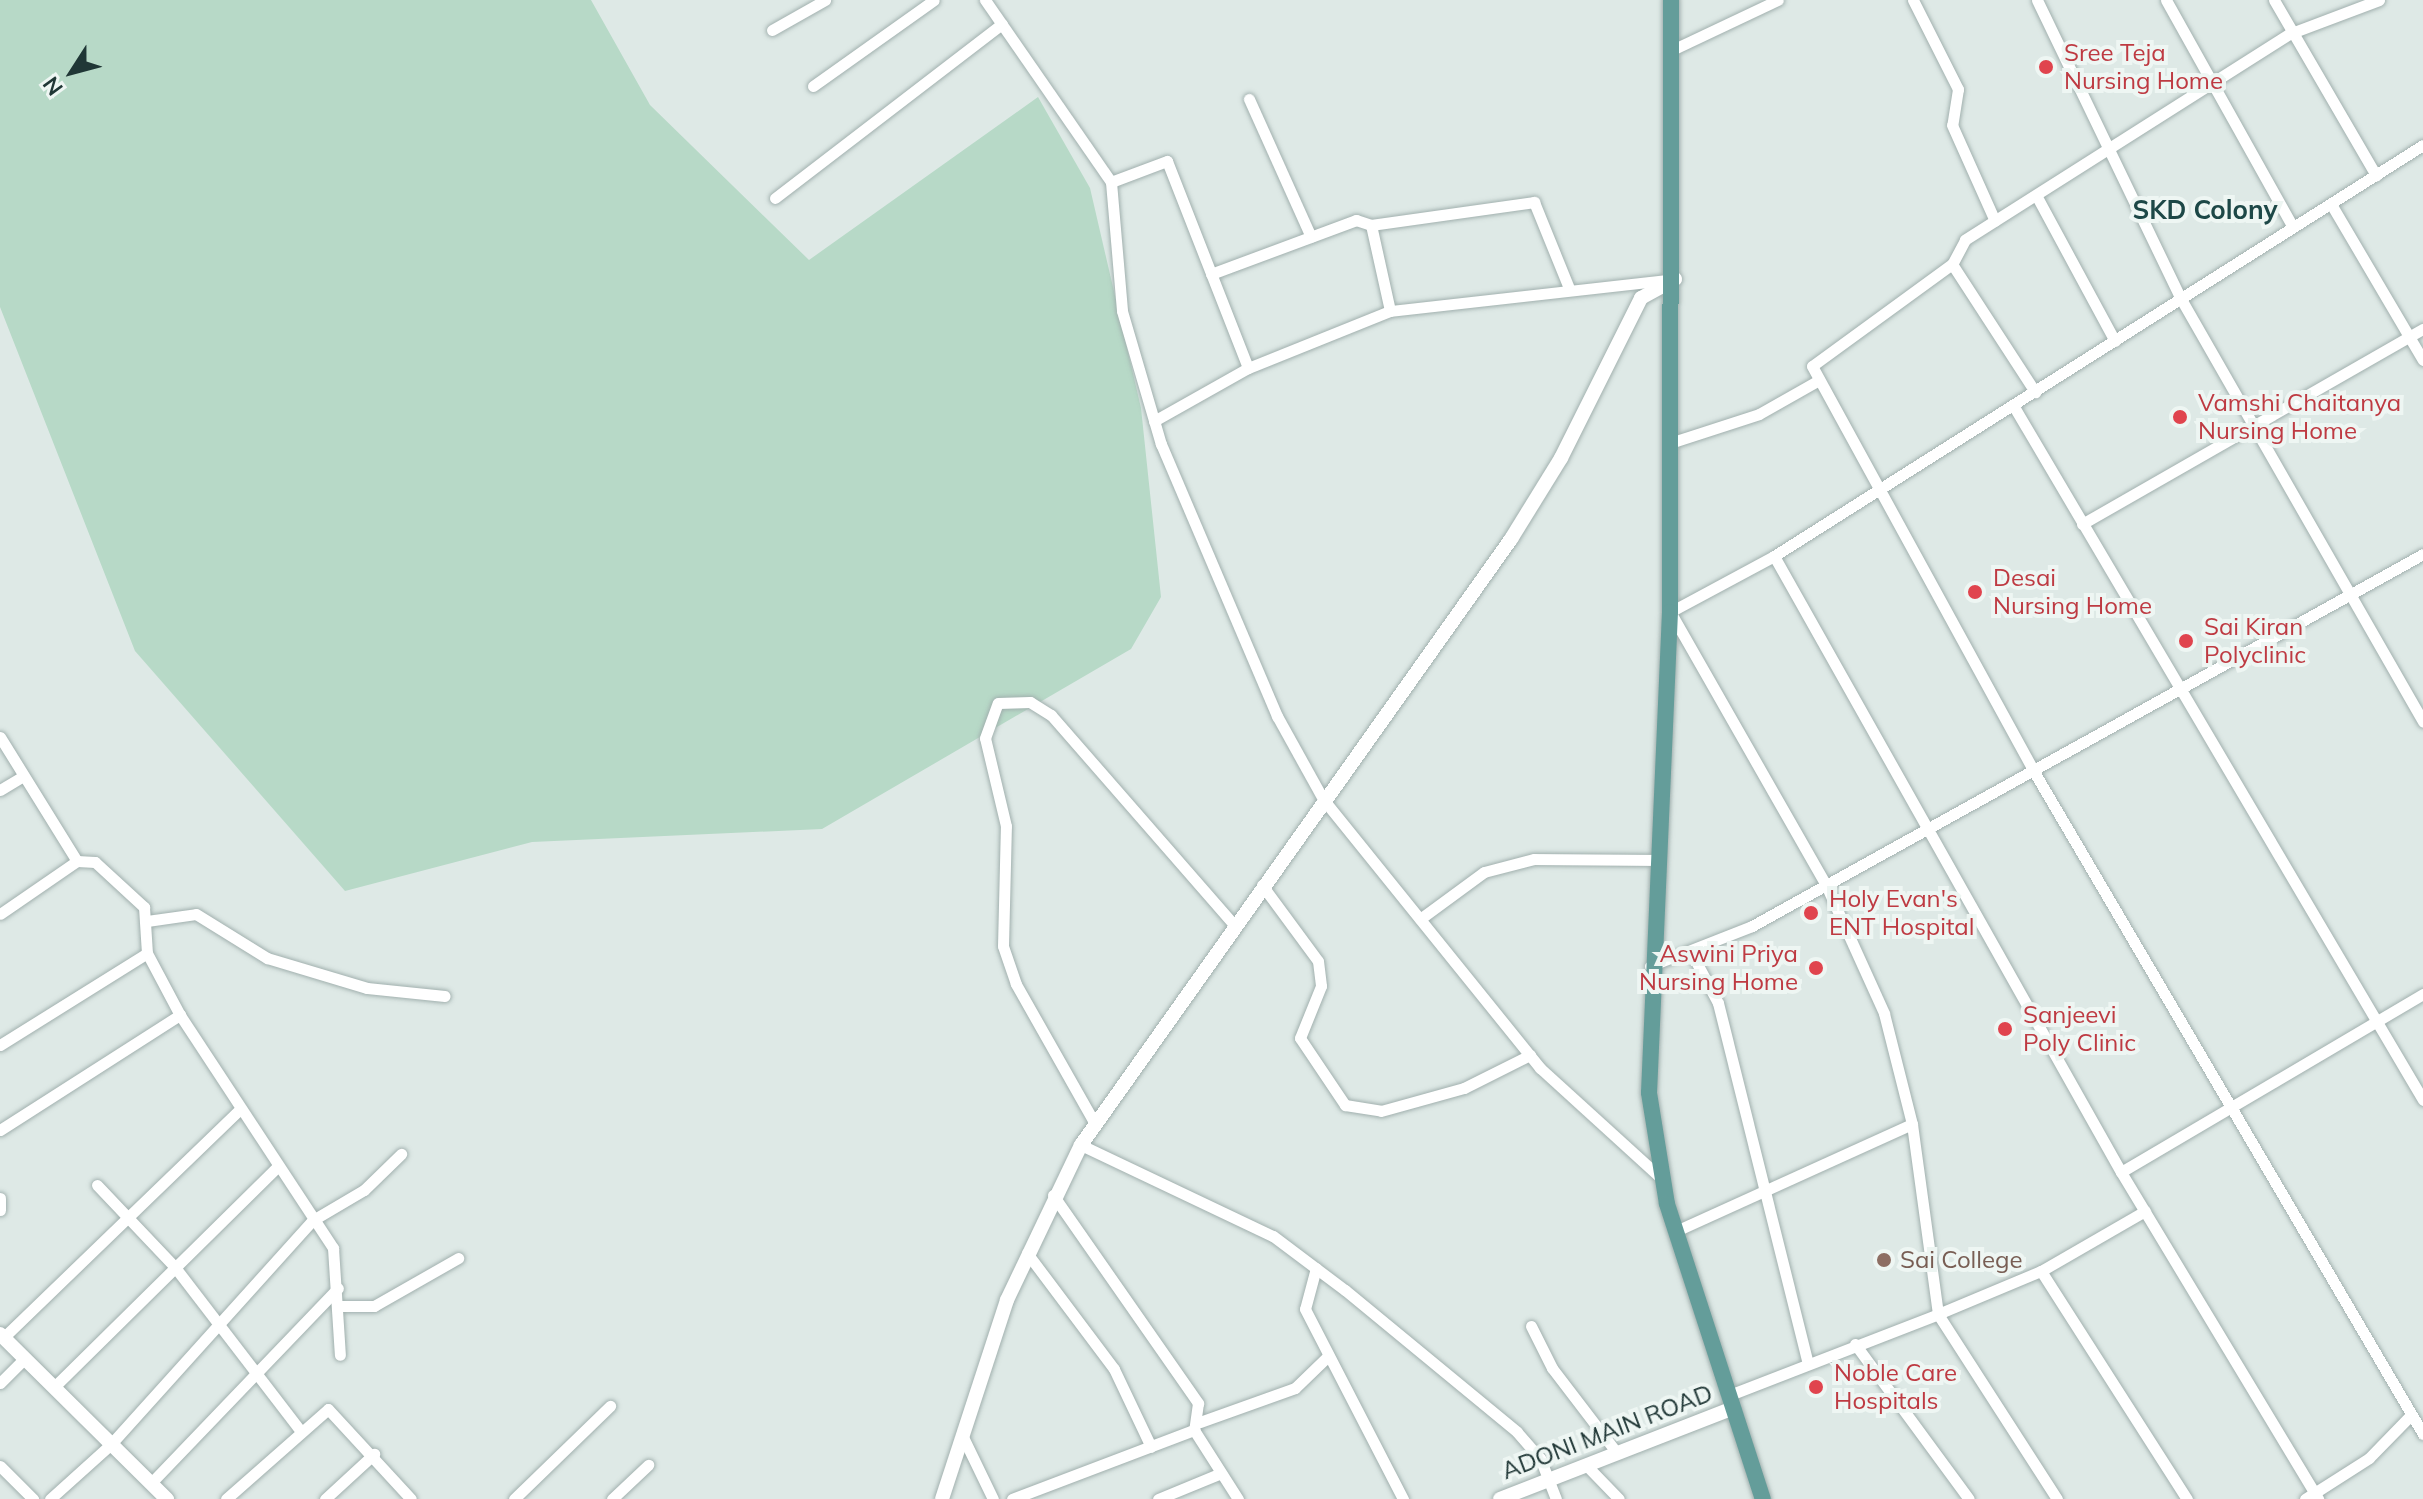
<!DOCTYPE html>
<html>
<head>
<meta charset="utf-8">
<style>
  body { margin:0 }
  #map { position:relative; width:2423px; height:1499px; overflow:hidden; background:#dee9e6; font-family:Mulish,sans-serif }
  div>[style] { position:absolute }
  .green>* { inset:0; background:#b7d9c7 }
  .roads { filter:drop-shadow(0 0 2px #a1b0ae) drop-shadow(0 0 2px #a1b0ae) }
  .minor>* { height:11px; margin:-5.5px; padding:0 5.5px; transform-origin:5.5px; border-radius:5.5px; background:#fff }
  .tertiary>* { height:14px; margin:-7px; padding:0 7px; transform-origin:7px; border-radius:7px; background:#fff }
  .primary>* { height:16px; margin:-8px; padding:0 8px; transform-origin:8px; border-radius:8px; background:#649d9a }
  .dots>* { width:22px; height:22px; translate:-50% -50%; box-sizing:border-box; border:4px solid #eef6f3; border-radius:50% }
  span { translate:-50% -50%; white-space:nowrap; text-align:center; line-height:1.15; -webkit-text-stroke:8px #eef6f3; paint-order:stroke }
  .health-label { font-size:24px; color:#be3a42 }
  .left { translate:0 -50%; text-align:left }
  .right { translate:-100% -50%; text-align:right }
  .education-label { font-size:24px; color:#785e54 }
  .street-label { font-size:24px; color:#203736 }
  .neighbourhood-label { font-size:26px; color:#1d4847; font-weight:700 }
  .north { position:absolute; left:32px; top:32px; width:80px; height:80px; -webkit-text-stroke:6px #eef6f3; paint-order:stroke; rotate:234deg; font-size:22px; font-weight:700; line-height:32px; text-align:center; color:#203736 }
  .north::after { content:''; display:block; margin:auto; width:28px; height:36px; background:#203736; clip-path:polygon(50% 0,100% 100%,50% 72%,0 100%) }
</style>
</head>
<body>
<div id="map">
  <div class="green">
    <div style="clip-path:polygon(0 0,591px 0,650px 105px,809px 260px,1038px 97px,1090px 188px,1141px 408px,1161px 597px,1131px 649px,822px 829px,532px 842px,345px 891px,135px 651px,0 307px)"></div>
  </div>
  <div class="roads">
    <div class="minor">
      <div style="left:985px;top:0;width:221px;rotate:55.3deg"></div>
      <div style="left:1111px;top:182px;width:129px;rotate:85.1deg"></div>
      <div style="left:1122px;top:311px;width:139px;rotate:73.7deg"></div>
      <div style="left:1161px;top:444px;width:296px;rotate:66.9deg"></div>
      <div style="left:1277px;top:716px;width:95px;rotate:61deg"></div>
      <div style="left:1323px;top:799px;width:346px;rotate:51.1deg"></div>
      <div style="left:1540px;top:1068px;width:166px;rotate:42.3deg"></div>
      <div style="left:1913px;top:0;width:100px;rotate:63.2deg"></div>
      <div style="left:1958px;top:89px;width:36px;rotate:99deg"></div>
      <div style="left:1952px;top:125px;width:105px;rotate:65.9deg"></div>
      <div style="left:2037px;top:0;width:332px;rotate:64.3deg"></div>
      <div style="left:2181px;top:299px;width:487px;rotate:60.2deg"></div>
      <div style="left:2166px;top:0;width:260px;rotate:60.8deg"></div>
      <div style="left:2274px;top:0;width:203px;rotate:59.8deg"></div>
      <div style="left:2379px;top:0;width:96px;rotate:159.3deg"></div>
      <div style="left:2289px;top:34px;width:384px;rotate:147.6deg"></div>
      <div style="left:1965px;top:240px;width:27px;rotate:118deg"></div>
      <div style="left:1952px;top:264px;width:173px;rotate:143.9deg"></div>
      <div style="left:1812px;top:366px;width:460px;rotate:61.3deg"></div>
      <div style="left:2033px;top:770px;width:770px;rotate:59.57deg"></div>
      <div style="left:772px;top:30px;width:61px;rotate:-29.5deg"></div>
      <div style="left:1672px;top:50px;width:117px;rotate:-25.3deg"></div>
      <div style="left:813px;top:86px;width:148px;rotate:-35.4deg"></div>
      <div style="left:1249px;top:99px;width:151px;rotate:65.8deg"></div>
      <div style="left:1111px;top:182px;width:60px;rotate:-20.6deg"></div>
      <div style="left:1167px;top:161px;width:222px;rotate:68.6deg"></div>
      <div style="left:1248px;top:368px;width:108px;rotate:150.6deg"></div>
      <div style="left:2036px;top:195px;width:166px;rotate:61.6deg"></div>
      <div style="left:775px;top:198px;width:286px;rotate:-37.5deg"></div>
      <div style="left:2331px;top:204px;width:181px;rotate:59.5deg"></div>
      <div style="left:1371px;top:225px;width:165px;rotate:-8deg"></div>
      <div style="left:1534px;top:202px;width:93px;rotate:67.9deg"></div>
      <div style="left:1952px;top:264px;width:153px;rotate:57deg"></div>
      <div style="left:1211px;top:274px;width:155px;rotate:-20.4deg"></div>
      <div style="left:1356px;top:220px;width:16px;rotate:18deg"></div>
      <div style="left:1371px;top:225px;width:88px;rotate:77.5deg"></div>
      <div style="left:1390px;top:311px;width:287px;rotate:-6.4deg"></div>
      <div style="left:1248px;top:368px;width:153px;rotate:-21.9deg"></div>
      <div style="left:2013px;top:405px;width:807px;rotate:59.46deg"></div>
      <div style="left:1673px;top:442px;width:90px;rotate:-18deg"></div>
      <div style="left:1759px;top:414px;width:69px;rotate:-29.5deg"></div>
      <div style="left:2082px;top:524px;width:393px;rotate:-29.8deg"></div>
      <div style="left:1774px;top:556px;width:707px;rotate:60.61deg"></div>
      <div style="left:2121px;top:1172px;width:351px;rotate:-30.5deg"></div>
      <div style="left:0;top:737px;width:146px;rotate:58.2deg"></div>
      <div style="left:77px;top:861px;width:93px;rotate:145.5deg"></div>
      <div style="left:0;top:790px;width:27px;rotate:-31deg"></div>
      <div style="left:77px;top:861px;width:18px;rotate:3deg"></div>
      <div style="left:95px;top:862px;width:67px;rotate:42.6deg"></div>
      <div style="left:144px;top:907px;width:46px;rotate:86.3deg"></div>
      <div style="left:147px;top:953px;width:70px;rotate:62deg"></div>
      <div style="left:180px;top:1015px;width:279px;rotate:56.7deg"></div>
      <div style="left:333px;top:1248px;width:107px;rotate:86.3deg"></div>
      <div style="left:1262px;top:885px;width:94px;rotate:53.6deg"></div>
      <div style="left:1318px;top:961px;width:25px;rotate:83deg"></div>
      <div style="left:1321px;top:986px;width:56px;rotate:112deg"></div>
      <div style="left:1300px;top:1038px;width:81px;rotate:56.1deg"></div>
      <div style="left:1345px;top:1105px;width:36px;rotate:9deg"></div>
      <div style="left:1381px;top:1111px;width:86px;rotate:-15.5deg"></div>
      <div style="left:1464px;top:1088px;width:74px;rotate:-26.6deg"></div>
      <div style="left:1420px;top:919px;width:79px;rotate:-36.3deg"></div>
      <div style="left:1484px;top:872px;width:52px;rotate:-14.6deg"></div>
      <div style="left:1534px;top:859px;width:122px;rotate:0.5deg"></div>
      <div style="left:147px;top:921px;width:49px;rotate:-8.1deg"></div>
      <div style="left:196px;top:914px;width:84px;rotate:31.8deg"></div>
      <div style="left:267px;top:958px;width:104px;rotate:16.7deg"></div>
      <div style="left:367px;top:988px;width:78px;rotate:5.9deg"></div>
      <div style="left:1691px;top:952px;width:58px;rotate:62.1deg"></div>
      <div style="left:1718px;top:1003px;width:371px;rotate:76deg"></div>
      <div style="left:1650px;top:966px;width:110px;rotate:-21.4deg"></div>
      <div style="left:1752px;top:926px;width:767px;rotate:-29deg"></div>
      <div style="left:0;top:1045px;width:173px;rotate:-32deg"></div>
      <div style="left:1094px;top:1122px;width:159px;rotate:-119.5deg"></div>
      <div style="left:1016px;top:984px;width:40px;rotate:-108.9deg"></div>
      <div style="left:1003px;top:946px;width:120px;rotate:-88.6deg"></div>
      <div style="left:1006px;top:826px;width:90px;rotate:-103.4deg"></div>
      <div style="left:985px;top:738px;width:37px;rotate:-70deg"></div>
      <div style="left:998px;top:703px;width:32px;rotate:-2deg"></div>
      <div style="left:1030px;top:702px;width:25px;rotate:32deg"></div>
      <div style="left:1051px;top:715px;width:279px;rotate:48.9deg"></div>
      <div style="left:0;top:1130px;width:214px;rotate:-32.6deg"></div>
      <div style="left:1081px;top:1145px;width:212px;rotate:25.4deg"></div>
      <div style="left:1273px;top:1236px;width:90px;rotate:36.9deg"></div>
      <div style="left:1345px;top:1290px;width:223px;rotate:39.5deg"></div>
      <div style="left:1517px;top:1432px;width:35px;rotate:49deg"></div>
      <div style="left:1540px;top:1458px;width:44px;rotate:68.7deg"></div>
      <div style="left:2121px;top:1172px;width:382px;rotate:58.9deg"></div>
      <div style="left:97px;top:1185px;width:112px;rotate:46.5deg"></div>
      <div style="left:174px;top:1266px;width:205px;rotate:52.5deg"></div>
      <div style="left:1053px;top:1195px;width:254px;rotate:55.1deg"></div>
      <div style="left:1198px;top:1403px;width:27px;rotate:98deg"></div>
      <div style="left:0;top:1198px;width:12px;rotate:90deg"></div>
      <div style="left:1676px;top:1231px;width:259px;rotate:-24.4deg"></div>
      <div style="left:1027px;top:1253px;width:145px;rotate:53.1deg"></div>
      <div style="left:1114px;top:1369px;width:86px;rotate:64.6deg"></div>
      <div style="left:1316px;top:1268px;width:42px;rotate:105deg"></div>
      <div style="left:1305px;top:1309px;width:214px;rotate:62.7deg"></div>
      <div style="left:2041px;top:1271px;width:271px;rotate:57.4deg"></div>
      <div style="left:338px;top:1306px;width:36px"></div>
      <div style="left:374px;top:1306px;width:97px;rotate:-29.7deg"></div>
      <div style="left:1531px;top:1326px;width:47px;rotate:63.4deg"></div>
      <div style="left:1552px;top:1368px;width:107px;rotate:52.6deg"></div>
      <div style="left:4px;top:1337px;width:327px;rotate:-44deg"></div>
      <div style="left:1855px;top:1344px;width:192px;rotate:53.7deg"></div>
      <div style="left:0;top:1383px;width:35px;rotate:-45deg"></div>
      <div style="left:54px;top:1387px;width:313px;rotate:-44.6deg"></div>
      <div style="left:1727px;top:1396px;width:226px;rotate:-21.2deg"></div>
      <div style="left:1938px;top:1314px;width:192px;rotate:-97.8deg"></div>
      <div style="left:1912px;top:1124px;width:114px;rotate:-104.2deg"></div>
      <div style="left:1884px;top:1013px;width:141px;rotate:-114.4deg"></div>
      <div style="left:1826px;top:885px;width:314px;rotate:-119.7deg"></div>
      <div style="left:1670px;top:612px;width:118px;rotate:-28.3deg"></div>
      <div style="left:1774px;top:556px;width:768px;rotate:-32.35deg"></div>
      <div style="left:1200px;top:1422px;width:101px;rotate:-19.7deg"></div>
      <div style="left:1295px;top:1388px;width:45px;rotate:-44.1deg"></div>
      <div style="left:962px;top:1435px;width:71px;rotate:64.2deg"></div>
      <div style="left:1586px;top:1465px;width:47px;rotate:45.9deg"></div>
      <div style="left:0;top:1466px;width:47px;rotate:45deg"></div>
      <div style="left:151px;top:1483px;width:270px;rotate:-46.2deg"></div>
      <div style="left:50px;top:1499px;width:82px;rotate:-42deg"></div>
      <div style="left:111px;top:1444px;width:302px;rotate:-48deg"></div>
      <div style="left:313px;top:1220px;width:59px;rotate:-30.5deg"></div>
      <div style="left:364px;top:1190px;width:52px;rotate:-44.2deg"></div>
      <div style="left:226px;top:1499px;width:136px;rotate:-41.4deg"></div>
      <div style="left:328px;top:1409px;width:122px;rotate:47.3deg"></div>
      <div style="left:325px;top:1499px;width:67px;rotate:-42.6deg"></div>
      <div style="left:514px;top:1499px;width:134px;rotate:-44.1deg"></div>
      <div style="left:612px;top:1499px;width:50px;rotate:-43.4deg"></div>
      <div style="left:1012px;top:1499px;width:195px;rotate:-20.8deg"></div>
      <div style="left:1194px;top:1430px;width:82px;rotate:57.5deg"></div>
      <div style="left:1158px;top:1499px;width:66px;rotate:-22.3deg"></div>
      <div style="left:2057px;top:1499px;width:220px;rotate:-122.8deg"></div>
      <div style="left:1938px;top:1314px;width:112px;rotate:-22.7deg"></div>
      <div style="left:2041px;top:1271px;width:120px;rotate:-30deg"></div>
      <div style="left:2305px;top:1499px;width:76px;rotate:-32.6deg"></div>
      <div style="left:2369px;top:1458px;width:56px;rotate:-45.7deg"></div>
    </div>
    <div class="tertiary">
      <div style="left:0;top:1334px;width:235px;rotate:44.7deg"></div>
      <div style="left:942px;top:1499px;width:209px;rotate:-71.9deg"></div>
      <div style="left:1007px;top:1300px;width:172px;rotate:-64.5deg"></div>
      <div style="left:1081px;top:1145px;width:743px;rotate:-54.64deg"></div>
      <div style="left:1511px;top:539px;width:95px;rotate:-58.3deg"></div>
      <div style="left:1561px;top:458px;width:179px;rotate:-63.4deg"></div>
      <div style="left:1641px;top:298px;width:39px;rotate:-29deg"></div>
      <div style="left:1500px;top:1499px;width:248px;rotate:-21.3deg"></div>
    </div>
    <div class="primary">
      <div style="left:1671px;top:0;width:612px;rotate:90.09deg"></div>
      <div style="left:1670px;top:612px;width:481px;rotate:92.5deg"></div>
      <div style="left:1649px;top:1093px;width:112px;rotate:80.8deg"></div>
      <div style="left:1667px;top:1204px;width:310px;rotate:72deg"></div>
    </div>
  </div>
  <div class="dots">
    <div style="left:2046px;top:67px;background:#e0444e"></div>
    <div style="left:2180px;top:417px;background:#e0444e"></div>
    <div style="left:1975px;top:592px;background:#e0444e"></div>
    <div style="left:2186px;top:641px;background:#e0444e"></div>
    <div style="left:1811px;top:913px;background:#e0444e"></div>
    <div style="left:1816px;top:968px;background:#e0444e"></div>
    <div style="left:2005px;top:1029px;background:#e0444e"></div>
    <div style="left:1884px;top:1260px;background:#8d6e63"></div>
    <div style="left:1816px;top:1387px;background:#e0444e"></div>
  </div>
  <div class="health-label">
    <span class="left" style="left:2064px;top:67px">Sree Teja<br>Nursing Home</span>
    <span class="left" style="left:2198px;top:417px">Vamshi Chaitanya<br>Nursing Home</span>
    <span class="left" style="left:1993px;top:592px">Desai<br>Nursing Home</span>
    <span class="left" style="left:2204px;top:641px">Sai Kiran<br>Polyclinic</span>
    <span class="left" style="left:1829px;top:913px">Holy Evan's<br>ENT Hospital</span>
    <span class="right" style="left:1798px;top:968px">Aswini Priya<br>Nursing Home</span>
    <span class="left" style="left:2023px;top:1029px">Sanjeevi<br>Poly Clinic</span>
    <span class="left" style="left:1834px;top:1387px">Noble Care<br>Hospitals</span>
  </div>
  <div class="education-label">
    <span class="left" style="left:1900px;top:1260px">Sai College</span>
  </div>
  <div class="street-label">
    <span style="left:1607px;top:1432px;rotate:-21deg">ADONI MAIN ROAD</span>
  </div>
  <div class="neighbourhood-label">
    <span style="left:2205px;top:210px">SKD Colony</span>
  </div>
  <div class="north">N</div>
</div>
</body>
</html>
